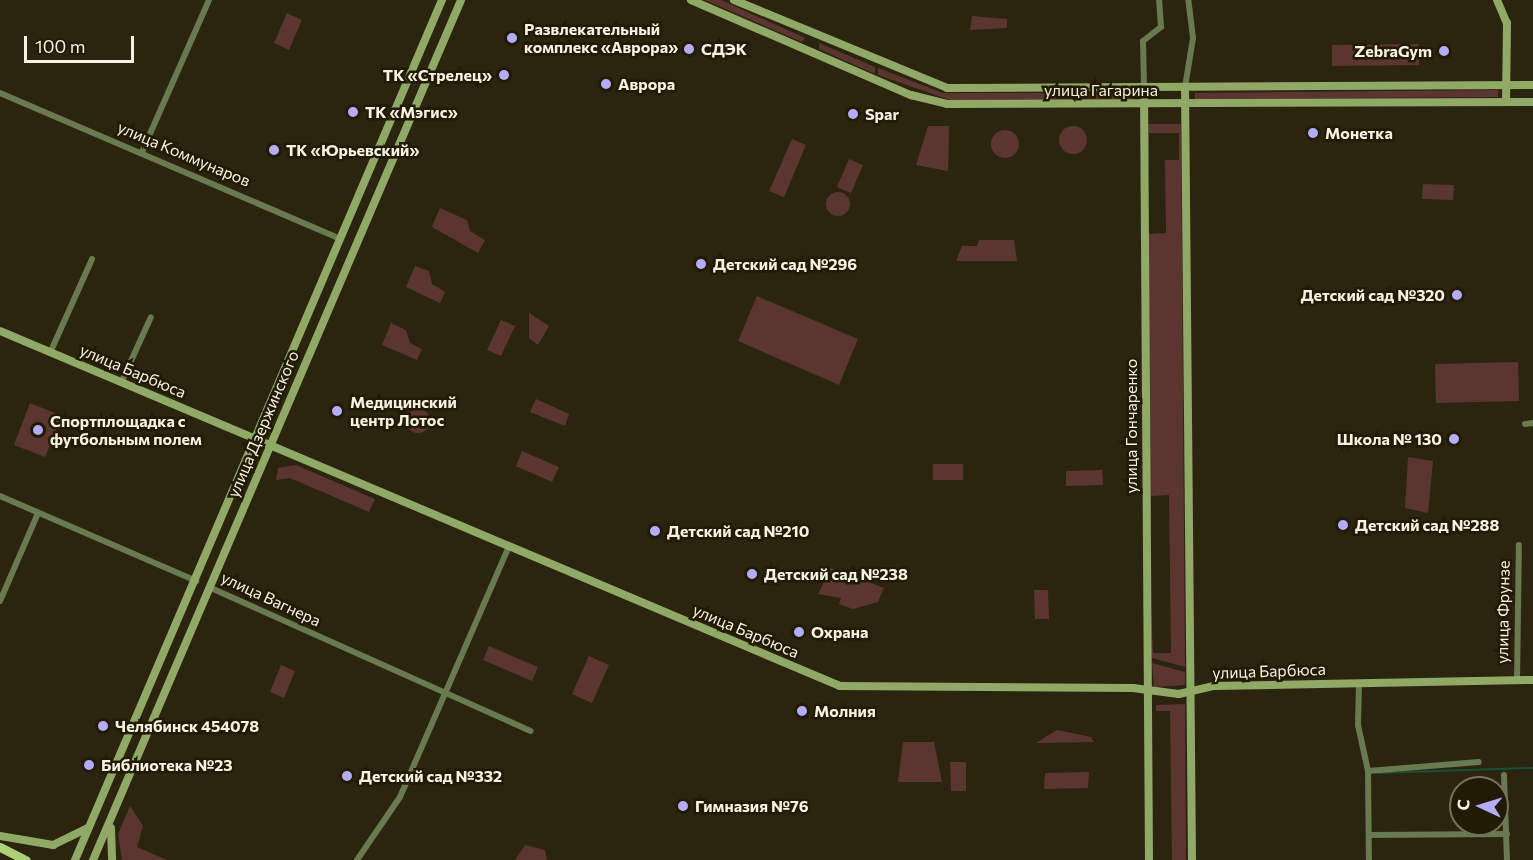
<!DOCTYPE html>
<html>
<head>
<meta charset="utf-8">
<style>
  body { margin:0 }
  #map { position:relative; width:1533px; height:860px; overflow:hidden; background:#2b240e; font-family:Commissioner,sans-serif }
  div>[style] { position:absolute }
  .green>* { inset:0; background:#5b3631 }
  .round { border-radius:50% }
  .stream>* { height:2px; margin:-1px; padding:0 1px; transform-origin:1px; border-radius:1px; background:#155235 }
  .street>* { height:6px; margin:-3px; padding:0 3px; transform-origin:3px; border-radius:3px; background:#697950 }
  .secondary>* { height:8px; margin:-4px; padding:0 4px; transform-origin:4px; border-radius:4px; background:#90a967 }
  .primary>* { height:9px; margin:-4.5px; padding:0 4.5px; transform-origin:4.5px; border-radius:4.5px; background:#aecf78 }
  .dots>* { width:16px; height:16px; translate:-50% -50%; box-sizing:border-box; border:3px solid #211b05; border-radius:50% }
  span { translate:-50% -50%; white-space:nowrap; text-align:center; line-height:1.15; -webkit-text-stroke:5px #211b05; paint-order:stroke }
  .poi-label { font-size:16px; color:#f5f1e3; font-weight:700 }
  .left { translate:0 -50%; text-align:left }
  .right { translate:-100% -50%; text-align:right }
  .street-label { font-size:16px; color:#f5f1e3 }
  .north { position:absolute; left:1449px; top:776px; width:60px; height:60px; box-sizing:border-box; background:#211b05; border:2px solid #76715e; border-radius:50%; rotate:274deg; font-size:16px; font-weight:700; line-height:24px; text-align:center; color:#f5f1e3 }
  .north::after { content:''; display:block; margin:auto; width:21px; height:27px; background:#b5acf8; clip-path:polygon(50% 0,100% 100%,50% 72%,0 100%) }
  .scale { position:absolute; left:24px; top:36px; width:110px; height:27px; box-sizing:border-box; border:3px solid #f5f1e3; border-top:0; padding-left:8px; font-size:18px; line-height:21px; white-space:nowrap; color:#f5f1e3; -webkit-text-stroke:4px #211b05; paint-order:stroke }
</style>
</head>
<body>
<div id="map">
  <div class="green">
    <div style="clip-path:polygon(705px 0,721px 0,805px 38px,802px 42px)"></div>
    <div style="clip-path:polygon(287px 13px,302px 20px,289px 50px,274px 43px)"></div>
    <div style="clip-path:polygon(972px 16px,1007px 19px,1007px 28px,970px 30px)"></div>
    <div style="clip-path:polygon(819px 43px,875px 67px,875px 74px,819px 49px)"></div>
    <div style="clip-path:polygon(1419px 44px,1419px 65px,1332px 66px,1332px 45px)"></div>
    <div style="clip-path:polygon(878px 68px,943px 93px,1133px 93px,1133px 100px,950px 100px,878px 75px)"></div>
    <div style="clip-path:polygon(1498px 90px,1498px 97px,1195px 99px,1195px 93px)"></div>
    <div style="clip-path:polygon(1148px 124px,1181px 124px,1185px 667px,1152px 658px,1151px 610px,1153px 653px,1171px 653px,1169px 495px,1151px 496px,1151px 601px,1148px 193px,1149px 234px,1166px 233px,1165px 160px,1179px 160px,1179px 133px,1149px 133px,1149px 187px)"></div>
    <div class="round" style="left:1059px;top:126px;width:28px;height:28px"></div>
    <div style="clip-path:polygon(928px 126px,949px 126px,948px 171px,916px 165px)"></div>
    <div class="round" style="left:991px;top:130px;width:28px;height:28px"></div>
    <div style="clip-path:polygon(792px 139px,806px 145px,784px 197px,769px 191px)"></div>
    <div style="clip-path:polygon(849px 159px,863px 165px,851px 193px,837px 187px)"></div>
    <div style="clip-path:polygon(1423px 184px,1454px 185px,1453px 200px,1422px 199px)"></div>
    <div class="round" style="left:826px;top:192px;width:24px;height:24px"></div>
    <div style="clip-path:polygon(440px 208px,467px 220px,470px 231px,485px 240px,478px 253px,432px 227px)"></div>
    <div style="clip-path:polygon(979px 240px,1014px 240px,1017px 261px,956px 261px,962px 246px,977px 246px)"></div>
    <div style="clip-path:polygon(415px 266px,429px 271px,432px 284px,445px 292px,440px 303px,406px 287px)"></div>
    <div style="clip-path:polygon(757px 296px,858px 339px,839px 385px,738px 341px)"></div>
    <div style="clip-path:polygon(529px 313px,549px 326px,538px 345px,529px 338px)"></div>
    <div style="clip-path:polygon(501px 320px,515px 326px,501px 356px,487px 350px)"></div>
    <div style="clip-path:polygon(391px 323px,406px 330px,410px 343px,422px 349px,417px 360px,382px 345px)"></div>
    <div style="clip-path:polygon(1518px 362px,1519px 401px,1436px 403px,1435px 364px)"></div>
    <div style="clip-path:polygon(536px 399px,569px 414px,565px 426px,530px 412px)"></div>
    <div style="clip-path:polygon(30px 403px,62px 416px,45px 457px,14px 445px)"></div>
    <div class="round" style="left:406px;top:409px;width:24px;height:24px"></div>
    <div style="clip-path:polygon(522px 451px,559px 467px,552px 482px,516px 466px)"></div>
    <div style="clip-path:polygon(1408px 457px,1433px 461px,1428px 513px,1405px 508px)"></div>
    <div style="clip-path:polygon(933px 464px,963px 464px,963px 480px,933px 480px)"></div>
    <div style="clip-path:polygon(296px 465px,375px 499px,369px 512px,290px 478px,276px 480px,278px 468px)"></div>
    <div style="clip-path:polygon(1102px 470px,1103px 485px,1066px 486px,1066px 471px)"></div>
    <div style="clip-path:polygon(831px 568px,884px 588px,878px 602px,853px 609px,839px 604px,841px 598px,818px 594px)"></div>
    <div style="clip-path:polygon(1034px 590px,1048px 590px,1049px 619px,1035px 619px)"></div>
    <div style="clip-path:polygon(489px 646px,538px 667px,532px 681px,483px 660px)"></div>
    <div style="clip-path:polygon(589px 656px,609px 665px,592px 703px,572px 694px)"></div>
    <div style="clip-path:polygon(1152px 663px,1185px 672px,1185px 685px,1154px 687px)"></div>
    <div style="clip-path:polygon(281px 665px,295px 671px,284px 698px,270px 692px)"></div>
    <div style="clip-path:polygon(1185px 704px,1186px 860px,1172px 860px,1170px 711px,1156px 711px,1156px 705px)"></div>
    <div style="clip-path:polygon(1057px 730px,1091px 737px,1094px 742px,1036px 743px)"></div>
    <div style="clip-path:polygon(903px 742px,934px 742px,942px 782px,898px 782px)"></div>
    <div style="clip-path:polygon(950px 762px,966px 762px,966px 791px,951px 791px)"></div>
    <div style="clip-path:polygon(1089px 772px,1088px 788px,1044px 789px,1045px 773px)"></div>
    <div style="clip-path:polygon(130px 806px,143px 826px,137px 847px,167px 860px,122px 860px,118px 834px)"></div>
    <div style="clip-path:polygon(525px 845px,545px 850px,547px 860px,515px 860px)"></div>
  </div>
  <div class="stream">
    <div style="left:1379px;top:773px;width:154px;rotate:-1.9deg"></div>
  </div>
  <div class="street">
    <div style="left:1185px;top:87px;width:50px;rotate:-80.7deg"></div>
    <div style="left:1193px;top:38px;width:38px;rotate:-97deg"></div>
    <div style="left:1144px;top:88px;width:47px;rotate:-91.2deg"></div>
    <div style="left:1143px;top:41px;width:23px;rotate:-38deg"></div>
    <div style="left:1161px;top:27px;width:27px;rotate:-94deg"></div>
    <div style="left:0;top:93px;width:370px;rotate:23.2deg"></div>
    <div style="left:142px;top:152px;width:166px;rotate:-66.2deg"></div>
    <div style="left:50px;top:353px;width:103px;rotate:-65.9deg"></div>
    <div style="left:121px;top:383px;width:72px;rotate:-65.6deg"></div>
    <div style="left:1525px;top:424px;width:8px;rotate:-7deg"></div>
    <div style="left:0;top:496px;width:214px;rotate:23.4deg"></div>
    <div style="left:211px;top:588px;width:350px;rotate:24.1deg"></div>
    <div style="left:0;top:601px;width:96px;rotate:-66.6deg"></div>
    <div style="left:1517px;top:681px;width:136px;rotate:-89.2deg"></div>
    <div style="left:1359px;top:684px;width:41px;rotate:91.4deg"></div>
    <div style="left:1358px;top:725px;width:47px;rotate:77.7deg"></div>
    <div style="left:1368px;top:771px;width:89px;rotate:89.4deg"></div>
    <div style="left:1368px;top:771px;width:111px;rotate:-4.6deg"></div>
    <div style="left:1504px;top:775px;width:85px;rotate:88deg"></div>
    <div style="left:1369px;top:835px;width:138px;rotate:-0.4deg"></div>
    <div style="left:357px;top:860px;width:76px;rotate:-55.7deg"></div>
    <div style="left:400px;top:797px;width:274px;rotate:-66.5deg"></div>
  </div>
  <div class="secondary">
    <div style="left:691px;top:0;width:240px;rotate:23.4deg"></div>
    <div style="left:911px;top:95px;width:37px;rotate:14deg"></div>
    <div style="left:947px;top:104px;width:586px;rotate:-0.2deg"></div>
    <div style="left:734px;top:0;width:230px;rotate:22.4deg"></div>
    <div style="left:947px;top:88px;width:586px;rotate:-0.29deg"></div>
    <div style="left:1497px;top:0;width:25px;rotate:67deg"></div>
    <div style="left:1507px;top:23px;width:79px;rotate:90.7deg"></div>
    <div style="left:1185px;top:87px;width:773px;rotate:89.48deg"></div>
    <div style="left:1144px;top:88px;width:772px;rotate:89.63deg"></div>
    <div style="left:0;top:331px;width:912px;rotate:22.91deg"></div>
    <div style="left:840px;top:686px;width:293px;rotate:0.4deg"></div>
    <div style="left:1133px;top:688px;width:46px;rotate:7.4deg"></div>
    <div style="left:1179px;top:694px;width:36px;rotate:-13deg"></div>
    <div style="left:1214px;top:686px;width:319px;rotate:-1.1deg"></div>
    <div style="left:111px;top:828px;width:32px;rotate:88deg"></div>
    <div style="left:0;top:836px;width:54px;rotate:9.6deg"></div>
    <div style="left:53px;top:845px;width:39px;rotate:-26deg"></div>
    <div style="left:75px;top:860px;width:935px;rotate:-66.89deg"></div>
    <div style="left:93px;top:860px;width:935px;rotate:-66.83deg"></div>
  </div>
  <div class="primary">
    <div style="left:0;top:847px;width:29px;rotate:27deg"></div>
  </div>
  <div class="dots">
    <div style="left:512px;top:38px;background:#b5acf8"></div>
    <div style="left:689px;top:49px;background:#b5acf8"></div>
    <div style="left:1444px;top:51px;background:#b5acf8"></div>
    <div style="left:504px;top:75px;background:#b5acf8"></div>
    <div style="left:606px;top:84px;background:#b5acf8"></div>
    <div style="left:353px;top:112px;background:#b5acf8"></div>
    <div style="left:853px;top:114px;background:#b5acf8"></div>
    <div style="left:1313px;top:133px;background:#b5acf8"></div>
    <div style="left:274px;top:150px;background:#b5acf8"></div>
    <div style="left:701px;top:264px;background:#b5acf8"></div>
    <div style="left:1457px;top:295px;background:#b5acf8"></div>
    <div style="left:337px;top:411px;background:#b5acf8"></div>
    <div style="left:38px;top:430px;background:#b5acf8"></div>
    <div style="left:1454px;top:439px;background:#b5acf8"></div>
    <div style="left:1343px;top:525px;background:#b5acf8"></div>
    <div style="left:655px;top:531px;background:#b5acf8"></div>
    <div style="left:752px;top:574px;background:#b5acf8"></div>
    <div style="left:799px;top:632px;background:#b5acf8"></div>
    <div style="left:802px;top:711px;background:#b5acf8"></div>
    <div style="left:103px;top:726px;background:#b5acf8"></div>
    <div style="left:89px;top:765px;background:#b5acf8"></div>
    <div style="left:347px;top:776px;background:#b5acf8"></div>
    <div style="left:683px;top:806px;background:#b5acf8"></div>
  </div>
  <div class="poi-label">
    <span class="left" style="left:524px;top:38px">Развлекательный<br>комплекс «Аврора»</span>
    <span class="left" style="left:701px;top:49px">СДЭК</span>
    <span class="right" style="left:1432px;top:51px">ZebraGym</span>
    <span class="right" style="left:492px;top:75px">ТК «Стрелец»</span>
    <span class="left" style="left:618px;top:84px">Аврора</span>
    <span class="left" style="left:365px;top:112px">ТК «Мэгис»</span>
    <span class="left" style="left:865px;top:114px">Spar</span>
    <span class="left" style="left:1325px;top:133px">Монетка</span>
    <span class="left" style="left:286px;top:150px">ТК «Юрьевский»</span>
    <span class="left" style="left:713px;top:264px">Детский сад №296</span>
    <span class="right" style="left:1445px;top:295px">Детский сад №320</span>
    <span class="left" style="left:350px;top:411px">Медицинский<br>центр Лотос</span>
    <span class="left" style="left:50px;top:430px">Спортплощадка с<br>футбольным полем</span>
    <span class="right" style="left:1442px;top:439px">Школа № 130</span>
    <span class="left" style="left:1355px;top:525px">Детский сад №288</span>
    <span class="left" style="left:667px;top:531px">Детский сад №210</span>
    <span class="left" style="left:764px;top:574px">Детский сад №238</span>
    <span class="left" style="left:811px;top:632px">Охрана</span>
    <span class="left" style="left:814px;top:711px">Молния</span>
    <span class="left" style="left:115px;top:726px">Челябинск 454078</span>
    <span class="left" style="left:101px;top:765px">Библиотека №23</span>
    <span class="left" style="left:359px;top:776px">Детский cад №332</span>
    <span class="left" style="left:695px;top:806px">Гимназия №76</span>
  </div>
  <div class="street-label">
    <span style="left:1101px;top:90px">улица Гагарина</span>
    <span style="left:184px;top:154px;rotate:23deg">улица Коммунаров</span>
    <span style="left:133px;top:371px;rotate:23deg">улица Барбюса</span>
    <span style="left:263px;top:424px;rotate:-67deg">улица Дзержинского</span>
    <span style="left:1131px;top:426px;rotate:-90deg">улица Гончаренко</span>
    <span style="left:271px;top:599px;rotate:25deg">улица Вагнера</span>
    <span style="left:1503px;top:612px;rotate:-89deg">улица Фрунзе</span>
    <span style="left:746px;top:631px;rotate:23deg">улица Барбюса</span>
    <span style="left:1269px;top:671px;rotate:-2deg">улица Барбюса</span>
  </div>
  <div class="north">С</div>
  <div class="scale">100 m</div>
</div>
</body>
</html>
